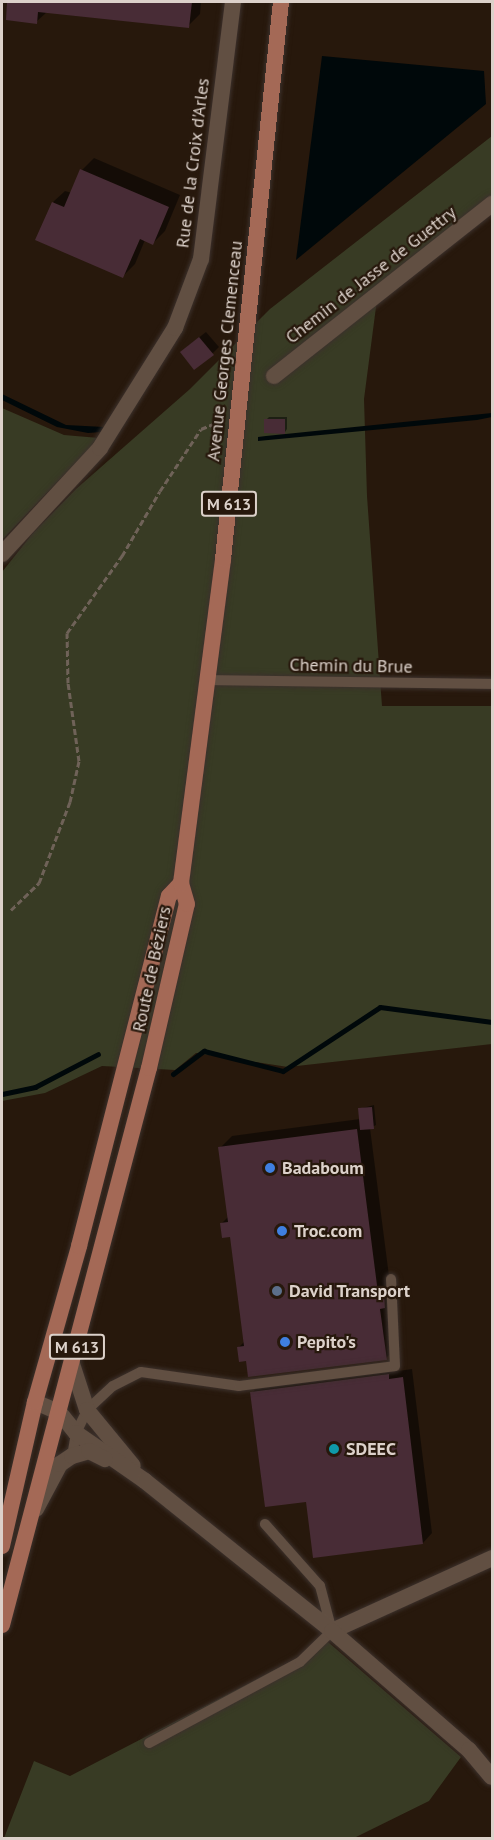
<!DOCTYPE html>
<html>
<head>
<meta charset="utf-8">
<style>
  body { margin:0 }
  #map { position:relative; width:494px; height:1840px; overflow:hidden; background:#27180c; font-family:"PT Sans",sans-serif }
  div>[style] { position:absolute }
  .green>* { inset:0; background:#383b24 }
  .water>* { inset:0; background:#00080a }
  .shadow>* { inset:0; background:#0007 }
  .stream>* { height:5px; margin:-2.5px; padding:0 2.5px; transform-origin:2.5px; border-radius:2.5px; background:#00080a }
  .building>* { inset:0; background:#482c36 }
  .path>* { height:3px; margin-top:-1.5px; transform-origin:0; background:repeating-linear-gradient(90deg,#6f6258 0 6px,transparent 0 9px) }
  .roads { filter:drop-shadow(0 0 2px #3c312c) drop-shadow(0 0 2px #3c312c) }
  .service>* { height:10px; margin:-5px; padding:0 5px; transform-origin:5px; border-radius:5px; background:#614f42 }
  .minor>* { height:16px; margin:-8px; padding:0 8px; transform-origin:8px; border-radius:8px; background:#614f42 }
  .tertiary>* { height:16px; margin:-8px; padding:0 8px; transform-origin:8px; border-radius:8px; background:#614f42 }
  .primary>* { height:16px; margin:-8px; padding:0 8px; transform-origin:8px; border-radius:8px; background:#a46956 }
  .dots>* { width:16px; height:16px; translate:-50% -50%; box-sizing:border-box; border:3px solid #27180c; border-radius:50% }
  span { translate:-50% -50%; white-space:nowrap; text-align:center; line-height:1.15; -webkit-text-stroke:4.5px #27180c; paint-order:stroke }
  .shield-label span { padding:2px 4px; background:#27180c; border:2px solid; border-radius:4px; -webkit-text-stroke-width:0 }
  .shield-label { font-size:16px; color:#dcd1ca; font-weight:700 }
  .street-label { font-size:18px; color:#dcd1ca }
  .poi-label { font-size:18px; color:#dcd1ca; font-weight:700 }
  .left { translate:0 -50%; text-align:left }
  .frame { position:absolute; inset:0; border:3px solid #dcd1ca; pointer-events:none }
</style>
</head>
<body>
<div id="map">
  <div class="green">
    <div style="clip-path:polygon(492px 136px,492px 195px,379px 284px,364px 399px,367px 496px,382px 706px,492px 706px,492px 1044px,288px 1067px,196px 1053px,175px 1070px,102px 1066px,45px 1093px,2px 1101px,2px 572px,33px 533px,76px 489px,190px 389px,270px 309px)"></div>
    <div style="clip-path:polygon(2px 408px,64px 435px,99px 438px,2px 540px)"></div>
    <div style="clip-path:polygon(328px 1642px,461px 1757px,429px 1801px,354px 1838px,4px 1838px,34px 1761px,70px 1776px)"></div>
  </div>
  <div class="water">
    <div style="clip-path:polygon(322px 56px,484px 71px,486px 104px,296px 260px)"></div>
    <div style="clip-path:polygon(2px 394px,66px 425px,104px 427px,101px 432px,88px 433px,57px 427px,2px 400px)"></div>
    <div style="clip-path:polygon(492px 413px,492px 417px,477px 420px,258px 441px,258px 437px,266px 436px)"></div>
  </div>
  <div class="shadow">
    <div style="clip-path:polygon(9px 2px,201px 2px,200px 14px,188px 26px,47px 12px,36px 22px,7px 19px)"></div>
    <div style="clip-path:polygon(94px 158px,180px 195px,165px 231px,153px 243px,145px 240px,135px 264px,123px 276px,53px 202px,65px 191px,72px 193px,82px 170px)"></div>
    <div style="clip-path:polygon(206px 332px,219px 347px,213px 353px,188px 346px)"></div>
    <div style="clip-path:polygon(269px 417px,287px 417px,287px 429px,285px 432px,266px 420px)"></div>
    <div style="clip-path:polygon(374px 1105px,376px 1125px,370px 1128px,398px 1346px,386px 1358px,248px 1359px,239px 1347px,245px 1341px,232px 1235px,222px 1223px,229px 1216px,220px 1148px,232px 1136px,360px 1119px,359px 1109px)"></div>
    <div style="clip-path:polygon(398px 1366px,398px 1371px,412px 1369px,432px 1533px,423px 1543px,307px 1501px,252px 1393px,261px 1383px)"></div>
  </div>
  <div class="stream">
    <div style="left:173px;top:1074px;width:39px;rotate:-37deg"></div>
    <div style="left:204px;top:1051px;width:81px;rotate:14.2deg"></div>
    <div style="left:283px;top:1071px;width:116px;rotate:-33.4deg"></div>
    <div style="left:380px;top:1007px;width:113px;rotate:7.6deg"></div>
    <div style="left:2px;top:1094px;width:34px;rotate:-12deg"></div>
    <div style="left:35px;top:1087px;width:71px;rotate:-27.6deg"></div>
  </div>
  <div class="building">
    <div style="clip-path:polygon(7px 2px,192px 2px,189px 28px,38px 12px,37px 24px,6px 20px)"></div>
    <div style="clip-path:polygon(80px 169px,169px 207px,153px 245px,140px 239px,123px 278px,35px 240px,52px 202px,64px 207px)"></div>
    <div style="clip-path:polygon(199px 337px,214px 355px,194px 370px,180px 352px)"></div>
    <div style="clip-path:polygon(264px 419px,285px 419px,285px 434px,264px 433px)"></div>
    <div style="clip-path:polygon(372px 1107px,374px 1129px,360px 1130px,358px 1108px)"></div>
    <div style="clip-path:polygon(357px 1129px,378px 1293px,384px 1292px,385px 1308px,380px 1309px,387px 1360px,248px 1377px,246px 1361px,239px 1362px,237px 1347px,244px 1346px,230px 1237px,222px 1238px,220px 1223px,228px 1222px,218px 1147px)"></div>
    <div style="clip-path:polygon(389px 1374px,389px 1379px,403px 1377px,423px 1544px,313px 1558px,306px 1502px,265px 1507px,250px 1392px)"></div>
  </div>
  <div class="path">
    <div style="left:11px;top:910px;width:39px;rotate:-44deg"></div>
    <div style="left:39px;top:883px;width:87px;rotate:-69.1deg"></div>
    <div style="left:70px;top:802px;width:42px;rotate:-77.6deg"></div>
    <div style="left:79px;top:761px;width:79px;rotate:-98deg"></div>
    <div style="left:68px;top:683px;width:50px;rotate:-91.1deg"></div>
    <div style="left:67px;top:633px;width:95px;rotate:-54.5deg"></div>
    <div style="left:122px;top:556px;width:75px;rotate:-59.7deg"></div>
    <div style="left:160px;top:491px;width:74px;rotate:-56.5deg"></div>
    <div style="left:201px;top:429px;width:22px;rotate:-22deg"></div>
  </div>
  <div class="roads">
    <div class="service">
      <div style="left:208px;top:680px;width:284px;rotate:0.8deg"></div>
      <div style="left:72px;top:1456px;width:23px;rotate:-80deg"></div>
      <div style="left:76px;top:1433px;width:25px;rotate:-64deg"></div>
      <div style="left:87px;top:1410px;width:35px;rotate:-43deg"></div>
      <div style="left:113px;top:1386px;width:31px;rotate:-27deg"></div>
      <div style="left:141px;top:1372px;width:99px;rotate:8.1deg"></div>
      <div style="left:239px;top:1386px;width:157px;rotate:-7.3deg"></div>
      <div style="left:395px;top:1366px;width:87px;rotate:-92.6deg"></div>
      <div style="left:149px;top:1743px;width:171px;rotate:-28.2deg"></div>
      <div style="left:300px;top:1662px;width:45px;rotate:-44.1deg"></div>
      <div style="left:332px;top:1631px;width:47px;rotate:-104.9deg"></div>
      <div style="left:320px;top:1586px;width:83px;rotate:-131.6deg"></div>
    </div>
    <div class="minor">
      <div style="left:274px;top:376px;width:278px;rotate:-38.3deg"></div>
      <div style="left:2px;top:554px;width:144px;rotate:-47.2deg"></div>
      <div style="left:100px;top:448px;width:142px;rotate:-58deg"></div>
      <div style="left:175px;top:328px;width:74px;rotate:-69.4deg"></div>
      <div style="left:201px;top:259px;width:259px;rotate:-82.9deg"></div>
      <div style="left:332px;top:1631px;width:176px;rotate:-24.5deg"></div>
    </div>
    <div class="tertiary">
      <div style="left:72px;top:1364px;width:48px;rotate:71.9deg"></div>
      <div style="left:87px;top:1410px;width:72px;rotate:50.6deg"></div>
      <div style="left:35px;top:1402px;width:26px;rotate:23deg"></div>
      <div style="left:59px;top:1412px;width:27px;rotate:51deg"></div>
      <div style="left:76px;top:1433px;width:84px;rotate:34.8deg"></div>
      <div style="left:145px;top:1481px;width:240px;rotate:38.7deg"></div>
      <div style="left:332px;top:1631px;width:181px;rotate:41deg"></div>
      <div style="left:469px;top:1750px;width:35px;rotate:50deg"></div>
      <div style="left:36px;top:1509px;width:51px;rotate:-61.9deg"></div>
      <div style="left:60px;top:1464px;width:14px;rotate:-34deg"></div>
      <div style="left:72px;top:1456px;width:18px;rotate:-16deg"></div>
      <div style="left:89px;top:1451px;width:18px;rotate:27deg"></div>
    </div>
    <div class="primary">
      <div style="left:2px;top:1546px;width:148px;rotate:-77.1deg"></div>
      <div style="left:35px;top:1402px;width:162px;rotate:-74.2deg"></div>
      <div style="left:79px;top:1246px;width:361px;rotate:-75.6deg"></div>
      <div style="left:169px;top:896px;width:18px;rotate:-47deg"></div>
      <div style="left:2px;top:1625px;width:576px;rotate:-75.22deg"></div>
      <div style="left:149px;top:1068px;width:168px;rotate:-77deg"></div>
      <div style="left:187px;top:904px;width:22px;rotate:-106deg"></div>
      <div style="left:181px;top:883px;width:327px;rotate:-82.6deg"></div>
      <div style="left:223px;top:559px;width:560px;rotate:-84.06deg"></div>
    </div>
  </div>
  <div class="dots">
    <div style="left:270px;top:1168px;background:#3f7fe0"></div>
    <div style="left:282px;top:1231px;background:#3f7fe0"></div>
    <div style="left:277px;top:1291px;background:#5c6f8a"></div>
    <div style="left:285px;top:1342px;background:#3f7fe0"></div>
    <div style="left:334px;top:1449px;background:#0f9aa8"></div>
  </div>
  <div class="shield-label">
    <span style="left:229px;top:504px">M 613</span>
    <span style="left:77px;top:1347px">M 613</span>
  </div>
  <div class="street-label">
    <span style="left:193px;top:163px;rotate:-83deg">Rue de la Croix d'Arles</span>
    <span style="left:371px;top:275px;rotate:-38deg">Chemin de Jasse de Guettry</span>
    <span style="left:225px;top:351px;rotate:-84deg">Avenue Georges Clemenceau</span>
    <span style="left:351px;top:666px;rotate:1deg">Chemin du Brue</span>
    <span style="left:152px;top:969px;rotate:-78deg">Route de Béziers</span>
  </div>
  <div class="poi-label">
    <span class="left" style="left:282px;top:1168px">Badaboum</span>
    <span class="left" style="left:294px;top:1231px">Troc.com</span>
    <span class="left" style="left:289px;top:1291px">David Transport</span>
    <span class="left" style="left:297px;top:1342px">Pepito's</span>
    <span class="left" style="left:346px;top:1449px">SDEEC</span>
  </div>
  <div class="frame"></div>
</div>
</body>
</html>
